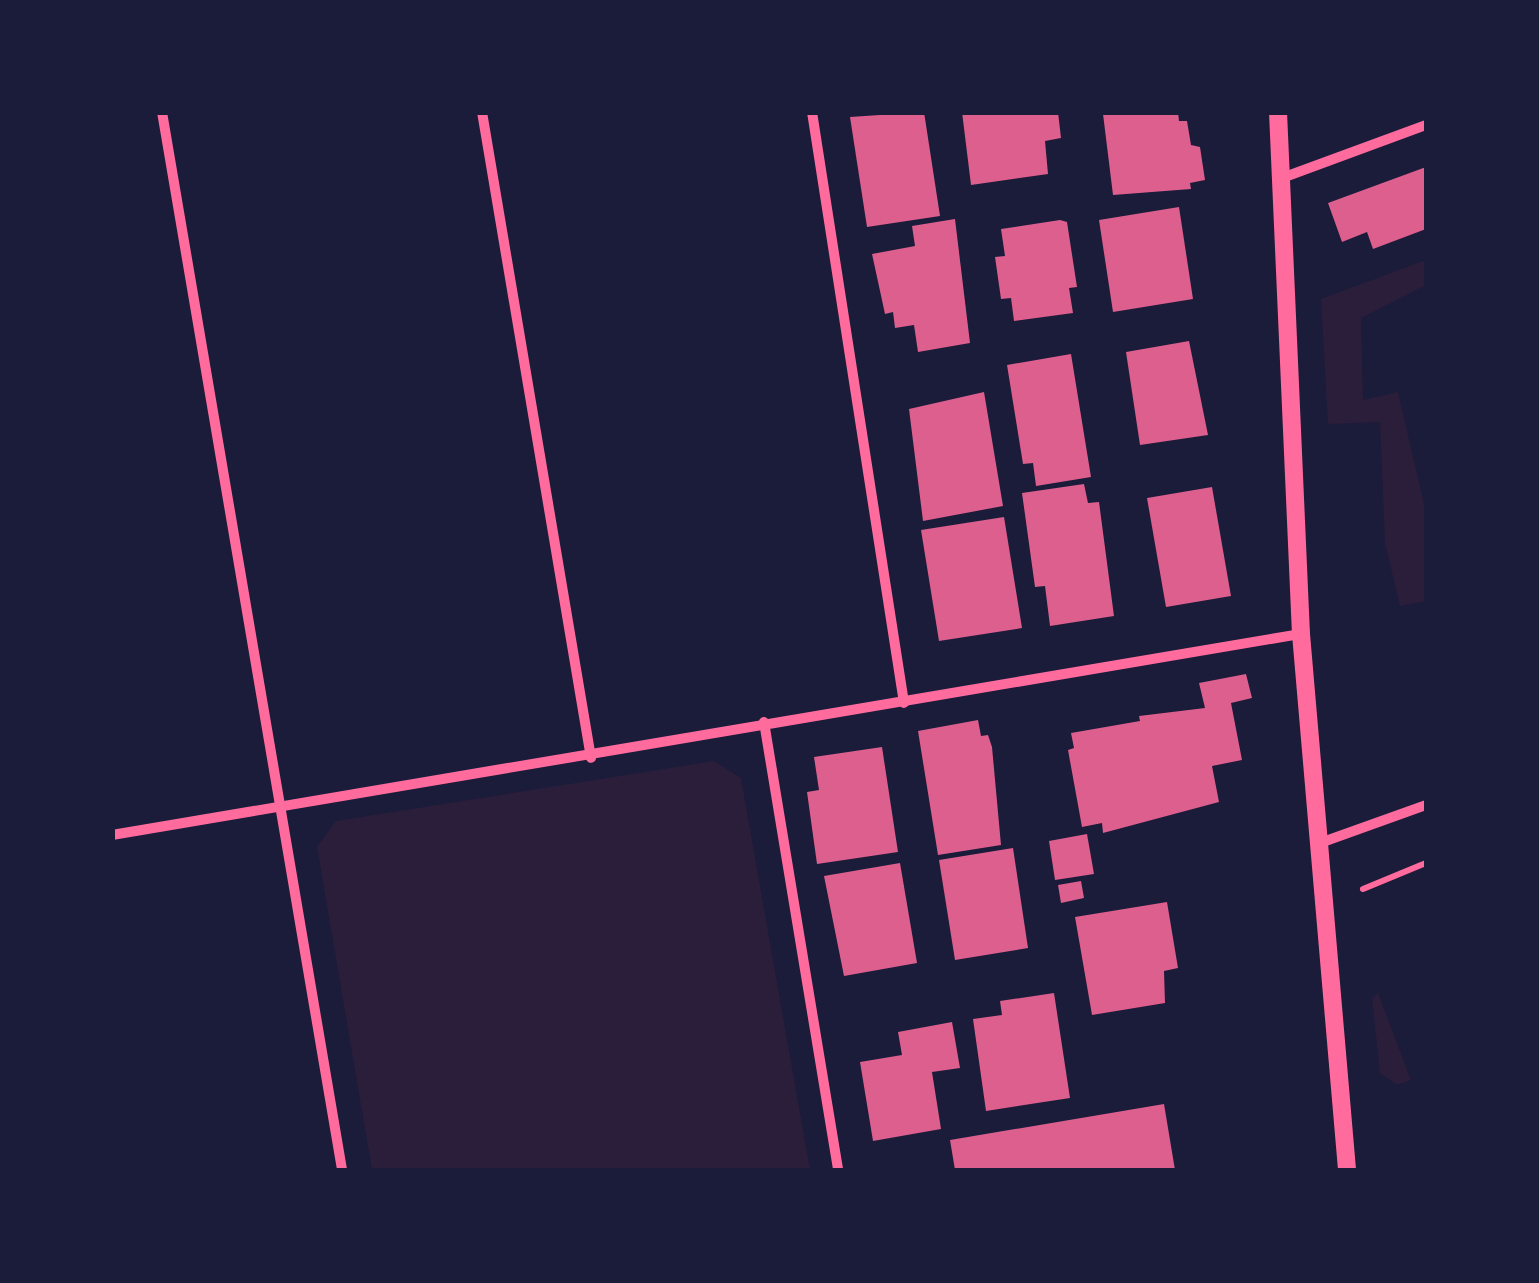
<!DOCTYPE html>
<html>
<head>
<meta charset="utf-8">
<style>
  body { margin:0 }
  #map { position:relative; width:1539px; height:1283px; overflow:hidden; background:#1b1b3a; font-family:"Exo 2",sans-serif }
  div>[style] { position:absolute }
  .green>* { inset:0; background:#2a1e3b }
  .building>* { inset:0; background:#dd5f8e }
  .path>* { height:6px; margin:-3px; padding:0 3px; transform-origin:3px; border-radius:3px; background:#ff6b9d }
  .minor>* { height:10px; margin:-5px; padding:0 5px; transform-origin:5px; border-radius:5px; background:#ff6b9d }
  .tertiary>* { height:18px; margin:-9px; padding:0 9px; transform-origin:9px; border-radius:9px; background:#ff6b9d }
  span { translate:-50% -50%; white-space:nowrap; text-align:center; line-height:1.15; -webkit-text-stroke:10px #1b1b3a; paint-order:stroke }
  .frame { position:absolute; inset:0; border:115px solid #1b1b3a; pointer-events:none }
</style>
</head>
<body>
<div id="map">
  <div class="green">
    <div style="clip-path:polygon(1426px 260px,1426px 285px,1361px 318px,1363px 400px,1398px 392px,1426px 513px,1426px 601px,1400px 606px,1385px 543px,1380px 422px,1328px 424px,1321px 299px)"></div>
    <div style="clip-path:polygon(714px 761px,741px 778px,810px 1170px,372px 1170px,317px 847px,336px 821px)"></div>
    <div style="clip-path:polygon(1378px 993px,1411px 1080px,1397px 1085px,1380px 1073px,1372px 998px)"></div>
  </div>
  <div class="building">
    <div style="clip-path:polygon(924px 112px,940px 216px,867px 227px,850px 117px)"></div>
    <div style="clip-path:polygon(962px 112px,1058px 112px,1061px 138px,1045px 141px,1048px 174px,971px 185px)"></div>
    <div style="clip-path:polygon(1178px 112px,1179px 121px,1187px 121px,1191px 145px,1200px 147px,1205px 180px,1190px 183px,1191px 189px,1113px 195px,1103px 114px)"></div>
    <div style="clip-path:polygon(1426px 167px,1426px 229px,1373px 249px,1367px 232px,1342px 242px,1328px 203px)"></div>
    <div style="clip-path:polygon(1179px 207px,1193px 299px,1113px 312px,1099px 220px)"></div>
    <div style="clip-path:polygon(955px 219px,970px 343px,918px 352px,914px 325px,895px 328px,893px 312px,885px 314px,872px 254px,915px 246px,912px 226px)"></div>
    <div style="clip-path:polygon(1060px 220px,1067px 222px,1077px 287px,1069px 288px,1073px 313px,1014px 321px,1011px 298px,1001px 299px,995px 257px,1005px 256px,1001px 229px)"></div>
    <div style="clip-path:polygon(1189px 341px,1208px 435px,1140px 445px,1126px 352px)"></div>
    <div style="clip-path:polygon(1071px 354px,1091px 477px,1036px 486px,1033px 463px,1023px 464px,1007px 365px)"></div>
    <div style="clip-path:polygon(984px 392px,1003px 506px,923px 521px,909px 409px)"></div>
    <div style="clip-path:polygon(1084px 484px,1088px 503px,1099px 502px,1114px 616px,1050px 626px,1045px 586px,1035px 587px,1022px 493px)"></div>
    <div style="clip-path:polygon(1212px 487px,1231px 596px,1166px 607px,1147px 498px)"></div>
    <div style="clip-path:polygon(1004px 517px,1022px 628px,939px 641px,921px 530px)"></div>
    <div style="clip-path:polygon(1246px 674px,1252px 698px,1231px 703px,1242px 760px,1212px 766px,1219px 802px,1103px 833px,1102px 823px,1082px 827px,1068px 750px,1074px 748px,1071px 733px,1140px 721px,1139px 716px,1205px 708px,1199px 683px)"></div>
    <div style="clip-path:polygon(978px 720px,981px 736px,988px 735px,992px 747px,1001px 845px,938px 855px,918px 731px)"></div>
    <div style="clip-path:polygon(882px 747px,898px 852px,817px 864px,807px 792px,819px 790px,814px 757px)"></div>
    <div style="clip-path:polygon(1087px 834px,1094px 874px,1055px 880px,1049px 841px)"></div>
    <div style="clip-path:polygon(1013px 848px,1028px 948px,955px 960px,939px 860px)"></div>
    <div style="clip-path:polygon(900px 863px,917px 963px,844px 976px,824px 876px)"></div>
    <div style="clip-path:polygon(1081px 881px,1084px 898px,1061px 903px,1058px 885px)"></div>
    <div style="clip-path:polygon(1167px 902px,1178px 968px,1164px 971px,1165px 1003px,1092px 1015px,1075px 917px)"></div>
    <div style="clip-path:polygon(1054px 993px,1070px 1098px,986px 1111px,973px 1019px,1002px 1015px,1000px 1001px)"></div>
    <div style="clip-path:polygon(952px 1022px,960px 1068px,932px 1072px,941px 1129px,873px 1141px,860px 1062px,902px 1055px,898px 1032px)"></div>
    <div style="clip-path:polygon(1164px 1104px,1175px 1170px,955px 1170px,950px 1140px)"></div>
  </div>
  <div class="path">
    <div style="left:1363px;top:889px;width:68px;rotate:-22.4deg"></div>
  </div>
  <div class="minor">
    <div style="left:162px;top:112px;width:1073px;rotate:80.34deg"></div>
    <div style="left:482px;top:112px;width:655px;rotate:80.42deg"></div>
    <div style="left:812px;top:112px;width:598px;rotate:81.15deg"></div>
    <div style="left:1282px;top:178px;width:153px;rotate:-20.2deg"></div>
    <div style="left:764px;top:722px;width:454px;rotate:80.6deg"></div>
    <div style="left:112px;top:835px;width:1206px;rotate:-9.6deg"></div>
    <div style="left:1320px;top:843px;width:113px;rotate:-19.7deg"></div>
  </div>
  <div class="tertiary">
    <div style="left:1278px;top:112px;width:523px;rotate:87.48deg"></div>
    <div style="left:1301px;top:634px;width:538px;rotate:85.09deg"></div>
  </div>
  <div class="frame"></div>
</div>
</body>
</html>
